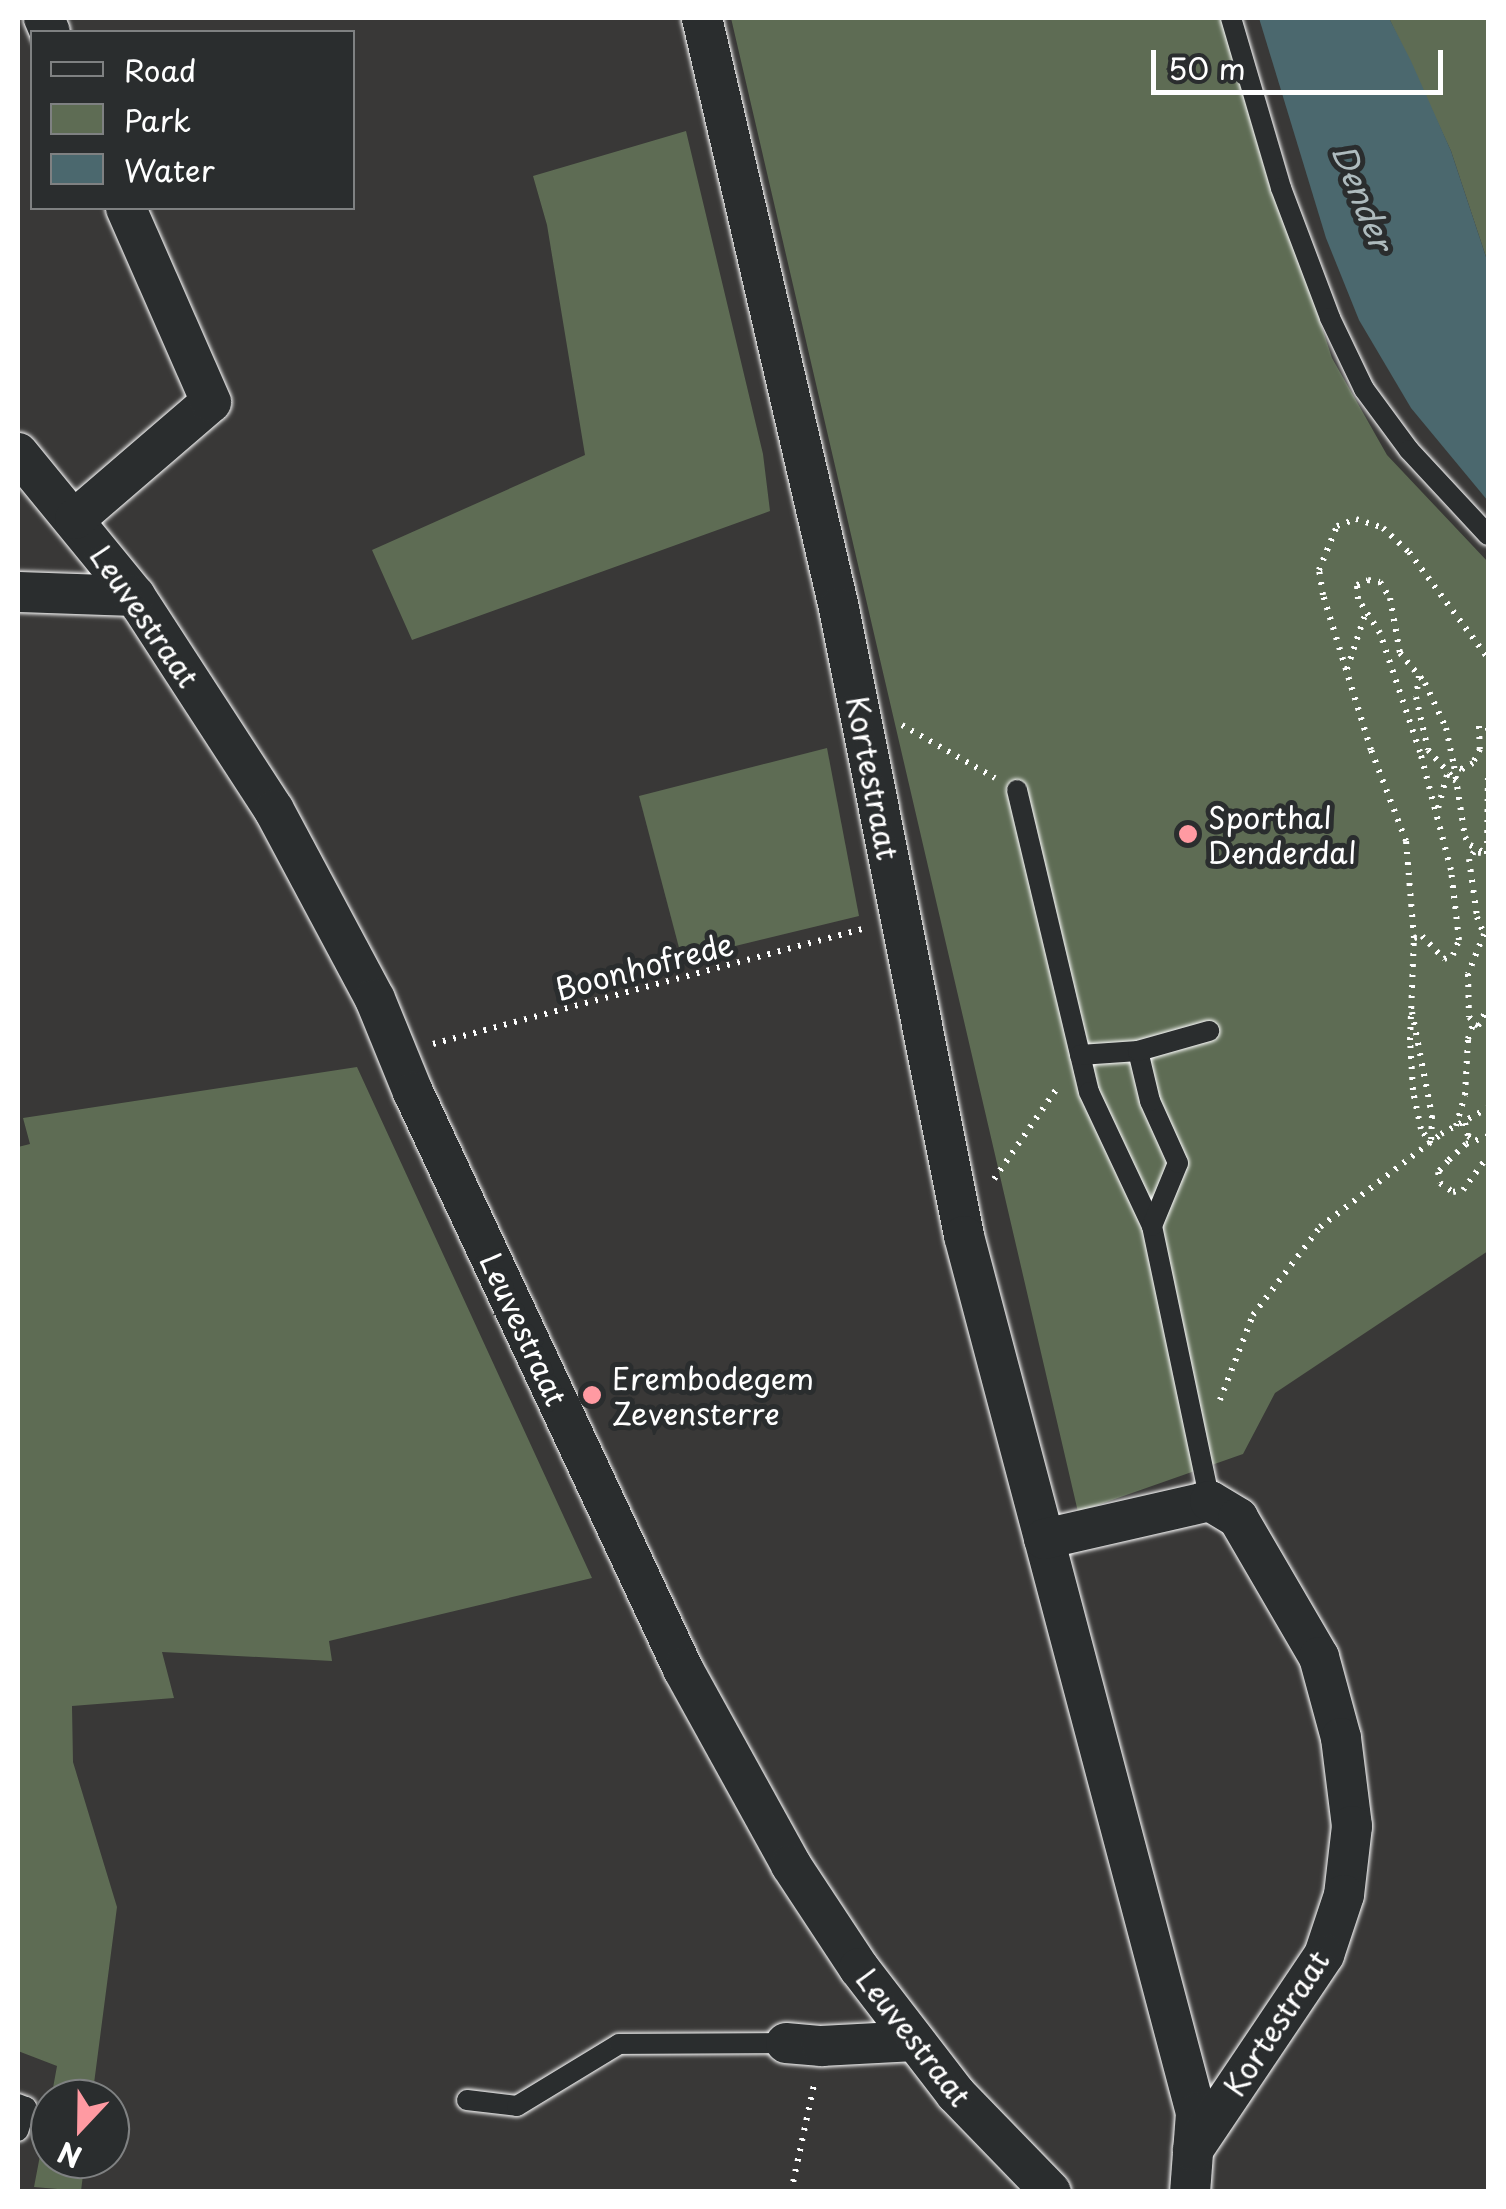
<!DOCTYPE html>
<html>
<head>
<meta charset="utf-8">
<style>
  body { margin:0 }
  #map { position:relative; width:1506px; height:2209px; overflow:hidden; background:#393837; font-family:"Playpen Sans",sans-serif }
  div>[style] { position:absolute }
  .green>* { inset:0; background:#5e6c54 }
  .water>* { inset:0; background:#4b686e }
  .path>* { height:6px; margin-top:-3px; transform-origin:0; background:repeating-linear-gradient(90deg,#fff 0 2.5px,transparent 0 10.5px) }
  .roads { filter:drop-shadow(0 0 2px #fff) drop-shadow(0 0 2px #fff) }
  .service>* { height:20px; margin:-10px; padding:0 10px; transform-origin:10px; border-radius:10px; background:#2a2d2e }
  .minor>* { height:40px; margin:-20px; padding:0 20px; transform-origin:20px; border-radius:20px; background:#2a2d2e }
  .dots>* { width:28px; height:28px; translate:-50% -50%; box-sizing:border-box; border:5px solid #2a2d2e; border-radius:50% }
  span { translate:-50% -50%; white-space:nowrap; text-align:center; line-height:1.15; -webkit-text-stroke:10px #2a2d2e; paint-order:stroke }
  .street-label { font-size:30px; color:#fff }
  .poi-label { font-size:30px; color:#fff }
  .left { translate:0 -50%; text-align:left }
  .water-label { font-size:32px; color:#aebbbe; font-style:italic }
  .frame { position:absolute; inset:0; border:20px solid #fff; pointer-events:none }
  .legend { position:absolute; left:30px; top:30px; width:325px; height:180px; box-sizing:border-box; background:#2a2d2e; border:2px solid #7f8182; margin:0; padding:12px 18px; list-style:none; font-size:30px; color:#fff }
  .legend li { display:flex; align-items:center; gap:20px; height:50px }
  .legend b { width:50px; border:2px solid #7f8182 }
  .north { position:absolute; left:30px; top:2079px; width:100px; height:100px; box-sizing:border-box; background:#2a2d2e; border:2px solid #7f8182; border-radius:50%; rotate:202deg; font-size:28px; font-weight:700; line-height:40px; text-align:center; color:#fff }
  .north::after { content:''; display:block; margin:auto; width:35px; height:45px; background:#ff9aa2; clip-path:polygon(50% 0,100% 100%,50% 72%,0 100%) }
  .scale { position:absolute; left:1151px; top:50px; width:292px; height:45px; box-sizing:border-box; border:5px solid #fff; border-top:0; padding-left:12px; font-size:30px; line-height:35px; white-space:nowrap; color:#fff; -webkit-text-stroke:8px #2a2d2e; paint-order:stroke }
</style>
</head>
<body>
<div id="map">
  <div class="green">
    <div style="clip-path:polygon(731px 18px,1221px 18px,1332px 358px,1387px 455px,1488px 562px,1488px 1251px,1275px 1393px,1243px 1454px,1078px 1512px)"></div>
    <div style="clip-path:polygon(1389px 18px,1488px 18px,1488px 263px,1451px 151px)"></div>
    <div style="clip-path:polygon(686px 131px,763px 454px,770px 511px,412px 640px,372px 550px,585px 455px,547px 225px,533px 176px)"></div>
    <div style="clip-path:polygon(827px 748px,859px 916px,682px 959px,639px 796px)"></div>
    <div style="clip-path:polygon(357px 1067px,592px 1578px,329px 1641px,332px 1661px,162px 1652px,174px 1698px,72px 1706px,73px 1762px,117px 1907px,92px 2099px,51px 2099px,57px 2066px,18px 2051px,18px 1147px,30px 1144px,23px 1118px)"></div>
    <div style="clip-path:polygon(50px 2103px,50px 2159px,85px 2159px,81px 2191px,34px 2187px)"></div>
  </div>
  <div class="water">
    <div style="clip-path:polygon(1259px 18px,1389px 18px,1411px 61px,1451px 151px,1488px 263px,1488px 501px,1411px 408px,1359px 320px,1326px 238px)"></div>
  </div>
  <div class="path">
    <div style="left:1347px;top:669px;width:60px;rotate:-71.6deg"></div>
    <div style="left:1419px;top:676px;width:21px;rotate:98deg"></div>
    <div style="left:1416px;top:697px;width:54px;rotate:77.2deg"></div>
    <div style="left:1428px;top:750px;width:42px;rotate:47.9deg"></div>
    <div style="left:1456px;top:781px;width:11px;rotate:-146deg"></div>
    <div style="left:1447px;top:775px;width:34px;rotate:105deg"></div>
    <div style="left:902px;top:725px;width:107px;rotate:29.7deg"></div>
    <div style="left:1488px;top:728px;width:9px;rotate:-167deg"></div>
    <div style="left:1479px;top:726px;width:23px;rotate:88deg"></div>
    <div style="left:1480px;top:749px;width:16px;rotate:117deg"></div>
    <div style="left:1473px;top:763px;width:13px;rotate:151deg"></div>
    <div style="left:1462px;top:769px;width:9px;rotate:-159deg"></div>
    <div style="left:1454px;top:766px;width:72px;rotate:81.2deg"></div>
    <div style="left:1465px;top:837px;width:9px;rotate:58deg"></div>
    <div style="left:1470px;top:845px;width:19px;rotate:28deg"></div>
    <div style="left:1487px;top:854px;width:81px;rotate:-89.3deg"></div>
    <div style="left:1481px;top:853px;width:7px;rotate:-172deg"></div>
    <div style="left:1474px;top:852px;width:9px;rotate:126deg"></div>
    <div style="left:1469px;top:859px;width:59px;rotate:82.1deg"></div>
    <div style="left:1477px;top:917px;width:18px;rotate:68deg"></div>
    <div style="left:1484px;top:934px;width:43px;rotate:111.8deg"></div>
    <div style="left:1468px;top:974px;width:43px;rotate:88.7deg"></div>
    <div style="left:1469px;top:1017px;width:13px;rotate:45deg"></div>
    <div style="left:1478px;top:1026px;width:21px;rotate:-62deg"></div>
    <div style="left:1414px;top:938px;width:8px;rotate:-14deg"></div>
    <div style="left:1422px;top:936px;width:32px;rotate:46deg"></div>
    <div style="left:1444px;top:959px;width:10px;rotate:-24deg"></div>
    <div style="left:1453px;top:955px;width:16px;rotate:-68deg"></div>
    <div style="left:1459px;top:940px;width:70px;rotate:-96.5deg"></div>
    <div style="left:1451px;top:870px;width:122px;rotate:-104.7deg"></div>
    <div style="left:1420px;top:752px;width:126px;rotate:-108.6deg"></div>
    <div style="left:1380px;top:633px;width:40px;rotate:-122.9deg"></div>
    <div style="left:1358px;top:599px;width:14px;rotate:-94deg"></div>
    <div style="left:1357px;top:585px;width:12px;rotate:-24deg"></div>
    <div style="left:1368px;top:580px;width:12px;rotate:9deg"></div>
    <div style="left:1380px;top:582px;width:19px;rotate:58deg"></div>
    <div style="left:1390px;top:598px;width:56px;rotate:79.7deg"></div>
    <div style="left:1400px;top:653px;width:39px;rotate:50deg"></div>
    <div style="left:1425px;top:683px;width:50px;rotate:65deg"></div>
    <div style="left:1446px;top:728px;width:39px;rotate:78deg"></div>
    <div style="left:1412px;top:1012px;width:106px;rotate:79.1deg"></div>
    <div style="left:1432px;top:1116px;width:28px;rotate:92deg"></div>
    <div style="left:1431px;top:1144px;width:18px;rotate:-124deg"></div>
    <div style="left:1421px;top:1129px;width:40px;rotate:-102deg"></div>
    <div style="left:1413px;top:1090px;width:50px;rotate:-93.4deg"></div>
    <div style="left:1410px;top:1040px;width:102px;rotate:-87.8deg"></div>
    <div style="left:1414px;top:938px;width:97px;rotate:-94.7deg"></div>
    <div style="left:1406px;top:841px;width:97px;rotate:-111deg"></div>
    <div style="left:1371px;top:750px;width:162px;rotate:-107.2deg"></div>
    <div style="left:1323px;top:595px;width:25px;rotate:-99deg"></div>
    <div style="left:1319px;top:570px;width:48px;rotate:-67.8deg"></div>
    <div style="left:1337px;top:526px;width:20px;rotate:-20deg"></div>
    <div style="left:1356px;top:519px;width:28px;rotate:18deg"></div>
    <div style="left:1383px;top:528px;width:35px;rotate:43deg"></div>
    <div style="left:1409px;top:552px;width:132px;rotate:53.3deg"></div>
    <div style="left:433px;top:1044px;width:448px;rotate:-15deg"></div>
    <div style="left:1465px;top:1123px;width:13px;rotate:77deg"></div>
    <div style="left:1468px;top:1136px;width:9px;rotate:32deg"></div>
    <div style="left:1456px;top:1126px;width:32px;rotate:-74deg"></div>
    <div style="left:1465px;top:1095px;width:56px;rotate:-86.9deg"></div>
    <div style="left:1468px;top:1039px;width:18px;rotate:-71deg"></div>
    <div style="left:1488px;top:1136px;width:23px;rotate:160deg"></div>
    <div style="left:1466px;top:1144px;width:25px;rotate:137deg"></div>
    <div style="left:1448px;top:1161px;width:15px;rotate:132deg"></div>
    <div style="left:1438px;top:1172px;width:11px;rotate:80deg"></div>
    <div style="left:1440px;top:1183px;width:16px;rotate:35deg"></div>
    <div style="left:1453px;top:1192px;width:10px;rotate:-11deg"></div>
    <div style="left:1463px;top:1190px;width:42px;rotate:-53.7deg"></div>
    <div style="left:994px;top:1179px;width:112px;rotate:-55.2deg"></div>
    <div style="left:1220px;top:1400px;width:91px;rotate:-68.8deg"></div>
    <div style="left:1253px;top:1315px;width:111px;rotate:-52.7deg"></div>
    <div style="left:1320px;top:1227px;width:153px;rotate:-37.5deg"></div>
    <div style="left:1441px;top:1134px;width:54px;rotate:-29deg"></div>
    <div style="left:791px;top:2192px;width:109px;rotate:-77.9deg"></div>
  </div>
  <div class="roads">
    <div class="service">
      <div style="left:1231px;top:18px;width:177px;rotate:73.6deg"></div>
      <div style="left:1281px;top:188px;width:139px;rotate:69.3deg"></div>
      <div style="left:1330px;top:318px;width:79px;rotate:64.4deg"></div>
      <div style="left:1364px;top:389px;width:76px;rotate:53.6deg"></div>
      <div style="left:1409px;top:450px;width:116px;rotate:47.1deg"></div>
      <div style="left:1017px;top:790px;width:310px;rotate:76.6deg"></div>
      <div style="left:1089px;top:1092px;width:148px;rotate:64.8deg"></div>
      <div style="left:1152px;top:1226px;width:281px;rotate:78.1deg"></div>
      <div style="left:1080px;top:1055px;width:58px;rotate:-3.9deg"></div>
      <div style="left:1152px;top:1226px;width:68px;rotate:-67.6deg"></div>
      <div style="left:1178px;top:1163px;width:68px;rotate:-114.3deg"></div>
      <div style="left:1150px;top:1101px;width:51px;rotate:-103.5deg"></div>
      <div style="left:1138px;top:1051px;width:74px;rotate:-15.7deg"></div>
      <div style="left:467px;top:2100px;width:50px;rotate:6.8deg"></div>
      <div style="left:517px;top:2106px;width:119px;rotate:-31.3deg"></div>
      <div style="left:619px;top:2044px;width:167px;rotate:-0.3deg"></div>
      <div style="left:18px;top:2104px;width:9px;rotate:21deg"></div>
      <div style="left:26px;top:2107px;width:25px;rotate:108deg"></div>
    </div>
    <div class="minor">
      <div style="left:44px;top:18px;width:15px;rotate:67deg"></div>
      <div style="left:702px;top:18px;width:606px;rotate:76.93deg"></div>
      <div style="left:839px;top:608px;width:640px;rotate:78.74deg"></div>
      <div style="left:964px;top:1236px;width:907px;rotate:75.18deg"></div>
      <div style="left:1196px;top:2113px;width:79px;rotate:94.3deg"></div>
      <div style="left:18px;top:453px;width:185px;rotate:50.7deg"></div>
      <div style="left:135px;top:596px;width:255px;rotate:57deg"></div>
      <div style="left:274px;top:810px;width:214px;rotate:61.9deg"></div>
      <div style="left:375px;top:999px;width:100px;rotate:67.8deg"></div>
      <div style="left:413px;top:1092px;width:637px;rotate:64.92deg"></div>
      <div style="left:683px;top:1669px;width:224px;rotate:61.1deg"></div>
      <div style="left:791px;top:1865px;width:123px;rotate:56.6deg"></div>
      <div style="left:859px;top:1968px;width:159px;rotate:52.4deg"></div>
      <div style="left:956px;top:2094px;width:136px;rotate:45.9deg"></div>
      <div style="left:75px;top:519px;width:179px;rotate:-40.7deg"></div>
      <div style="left:211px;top:402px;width:212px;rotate:-113.7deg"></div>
      <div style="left:18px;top:592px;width:117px;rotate:2deg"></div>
      <div style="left:1044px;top:1539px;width:170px;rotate:-12.9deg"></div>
      <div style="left:1210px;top:1501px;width:33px;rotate:31deg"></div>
      <div style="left:1238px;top:1518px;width:161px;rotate:59.8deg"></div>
      <div style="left:1319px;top:1657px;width:84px;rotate:74.8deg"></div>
      <div style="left:1341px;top:1738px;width:89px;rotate:82.9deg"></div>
      <div style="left:1352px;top:1826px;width:69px;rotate:96.6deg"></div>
      <div style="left:1344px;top:1895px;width:63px;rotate:108.4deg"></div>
      <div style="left:1324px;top:1955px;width:235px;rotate:123.9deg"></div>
      <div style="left:786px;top:2043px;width:36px;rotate:5deg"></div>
      <div style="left:822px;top:2046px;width:92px;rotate:-3.1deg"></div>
    </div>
  </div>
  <div class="dots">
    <div style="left:1188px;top:834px;background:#ff9aa2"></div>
    <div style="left:592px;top:1395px;background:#ff9aa2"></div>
  </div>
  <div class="street-label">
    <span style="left:145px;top:616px;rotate:55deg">Leuvestraat</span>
    <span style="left:873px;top:778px;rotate:79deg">Kortestraat</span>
    <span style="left:644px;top:966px;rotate:-15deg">Boonhofrede</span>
    <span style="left:524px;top:1329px;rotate:65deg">Leuvestraat</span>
    <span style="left:1276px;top:2023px;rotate:-57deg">Kortestraat</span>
    <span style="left:914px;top:2037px;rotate:52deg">Leuvestraat</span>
  </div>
  <div class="poi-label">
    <span class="left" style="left:1208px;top:834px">Sporthal<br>Denderdal</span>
    <span class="left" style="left:612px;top:1395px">Erembodegem<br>Zevensterre</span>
  </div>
  <div class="water-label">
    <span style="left:1363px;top:197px;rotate:68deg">Dender</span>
  </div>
  <div class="frame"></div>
  <ul class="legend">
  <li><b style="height:12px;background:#2a2d2e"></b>Road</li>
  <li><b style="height:28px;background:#5e6c54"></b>Park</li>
  <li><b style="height:28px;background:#4b686e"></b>Water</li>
  </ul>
  <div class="north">N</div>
  <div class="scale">50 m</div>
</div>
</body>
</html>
